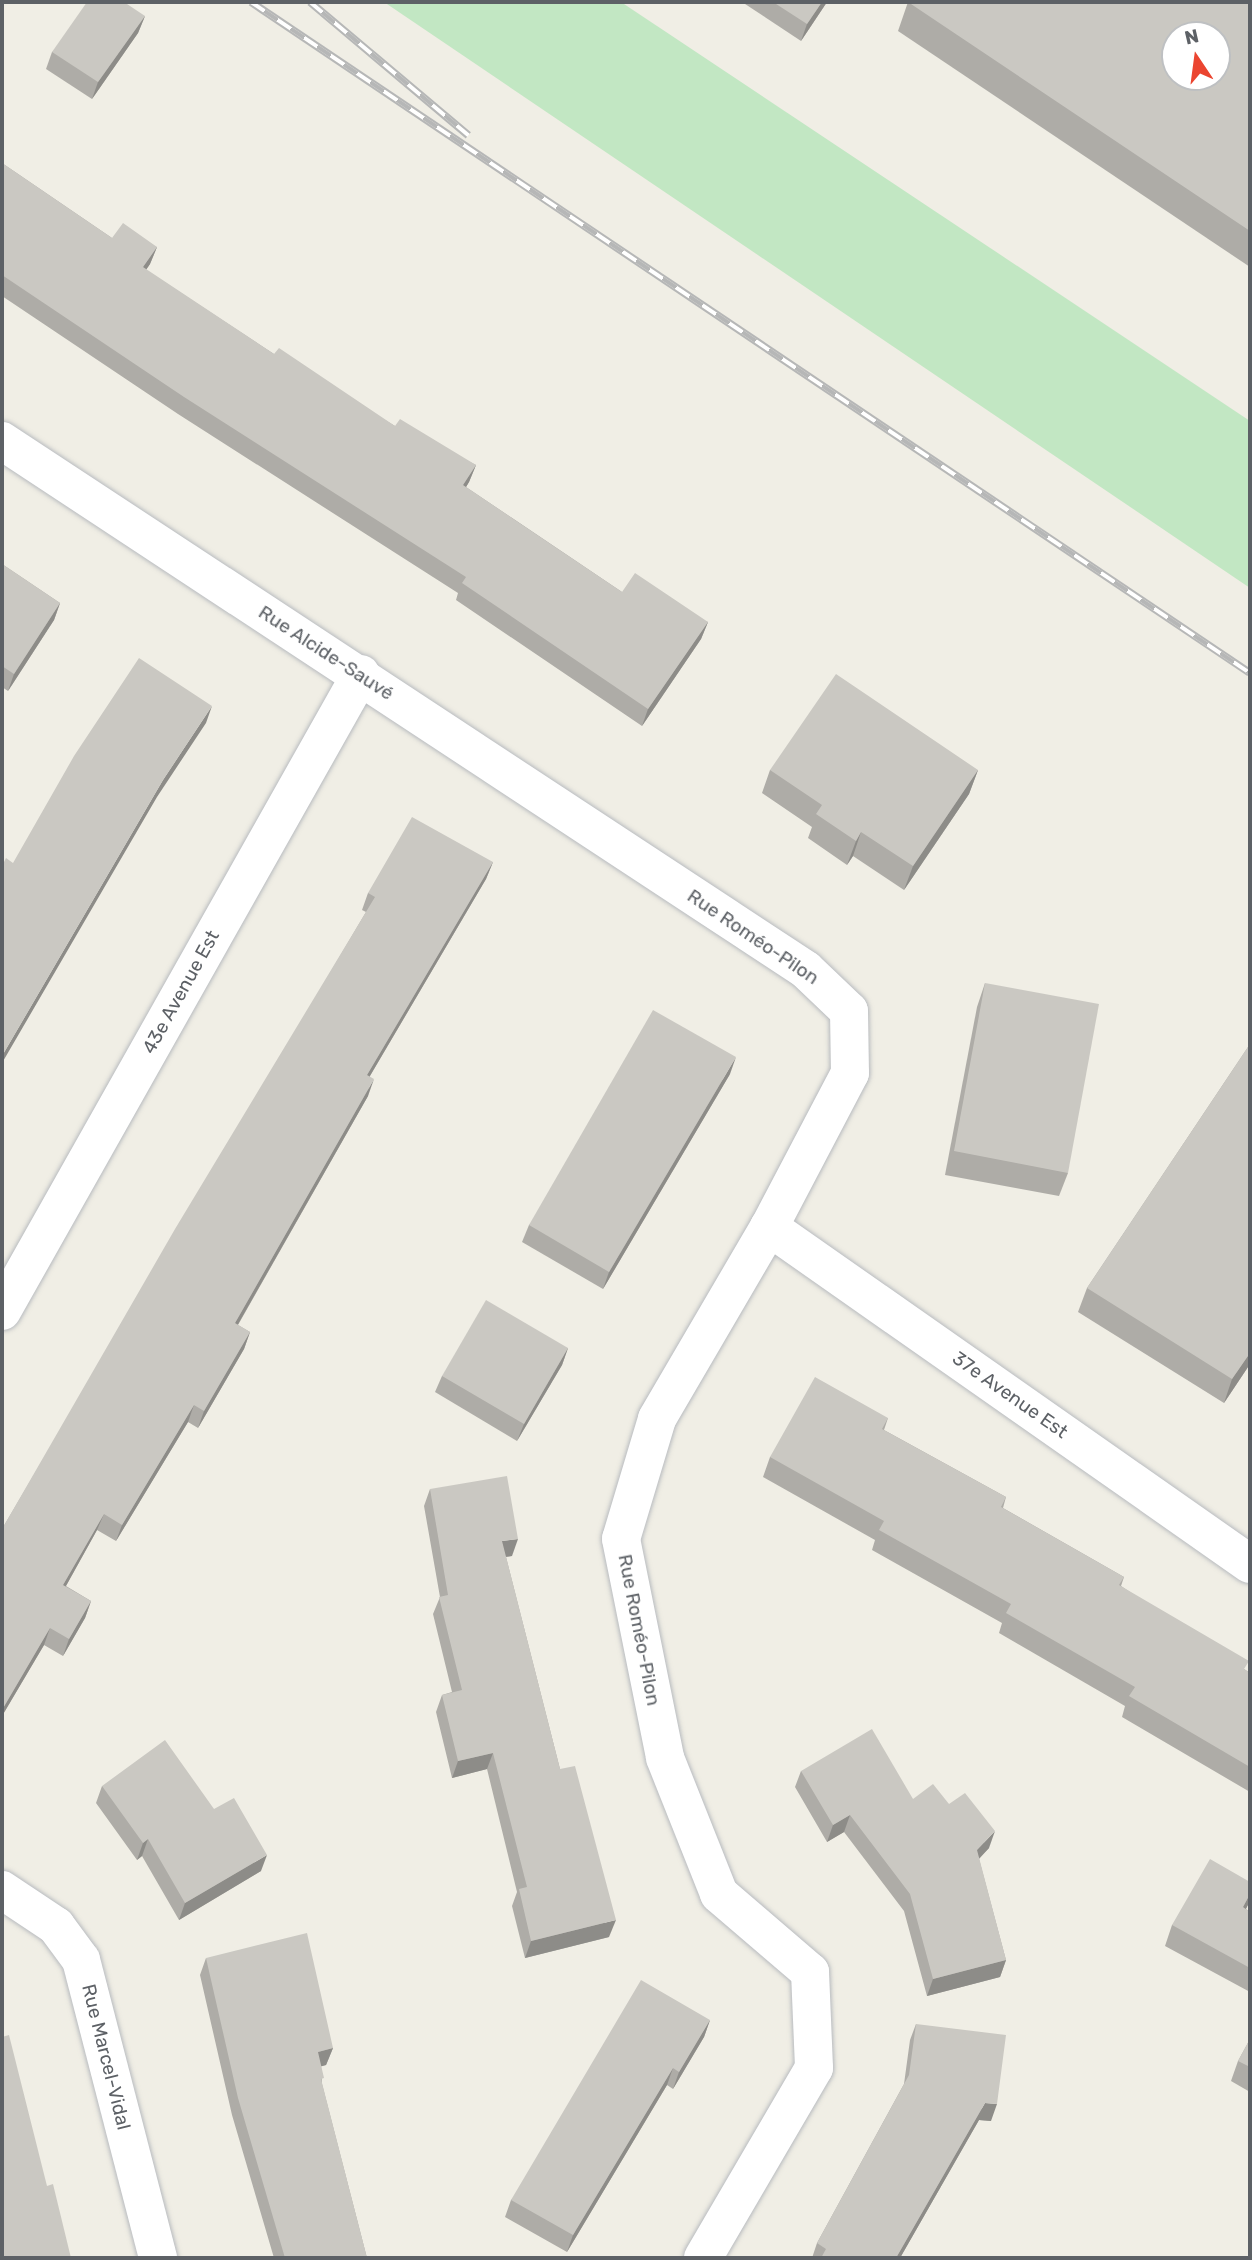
<!DOCTYPE html>
<html>
<head>
<meta charset="utf-8">
<style>
  body { margin:0 }
  #map { position:relative; width:1252px; height:2260px; overflow:hidden; background:#f0eee5; font-family:Rubik,sans-serif }
  div>[style] { position:absolute }
  .green>* { inset:0; background:#c2e7c3 }
  .roads { filter:drop-shadow(0 0 2px #b8bbbf) drop-shadow(0 0 2px #b8bbbf) }
  .minor>* { height:38px; margin:-19px; padding:0 19px; transform-origin:19px; border-radius:19px; background:#fff }
  .rail>* { height:8px; margin-top:-4px; transform-origin:0; background:repeating-linear-gradient(90deg,#fff 0 16px,#b6b7b7 0 32px); box-sizing:border-box; border-block:2px solid #b6b7b7 }
  .wall>* { inset:0; background:#aeaca7 }
  .shaded-wall>* { inset:0; background:#8d8c88 }
  .building>* { inset:0; background:#cac8c2 }
  span { translate:-50% -50%; white-space:nowrap; text-align:center; line-height:1.15; -webkit-text-stroke:5px #fff; paint-order:stroke }
  .street-label { font-size:19px; color:#5d6166 }
  .frame { position:absolute; inset:0; border:4px solid #5d6166; pointer-events:none }
  .north { position:absolute; left:1161px; top:21px; width:70px; height:70px; box-sizing:border-box; background:#fff; border:2px solid #bec0c2; border-radius:50%; rotate:347deg; font-size:19px; font-weight:700; line-height:28px; text-align:center; color:#5d6166 }
  .north::after { content:''; display:block; margin:auto; width:24px; height:32px; background:#eb4530; clip-path:polygon(50% 0,100% 100%,50% 72%,0 100%) }
</style>
</head>
<body>
<div id="map">
  <div class="green">
    <div style="clip-path:polygon(384px 2px,621px 2px,1250px 421px,1250px 588px)"></div>
  </div>
  <div class="roads">
    <div class="minor">
      <div style="left:2px;top:441px;width:962px;rotate:33.34deg"></div>
      <div style="left:806px;top:970px;width:59px;rotate:43.6deg"></div>
      <div style="left:849px;top:1011px;width:62px;rotate:89.1deg"></div>
      <div style="left:850px;top:1073px;width:174px;rotate:117.7deg"></div>
      <div style="left:769px;top:1227px;width:222px;rotate:120.3deg"></div>
      <div style="left:657px;top:1419px;width:125px;rotate:106.7deg"></div>
      <div style="left:621px;top:1539px;width:223px;rotate:78.6deg"></div>
      <div style="left:665px;top:1758px;width:146px;rotate:68.3deg"></div>
      <div style="left:719px;top:1894px;width:120px;rotate:40.6deg"></div>
      <div style="left:810px;top:1972px;width:96px;rotate:87.6deg"></div>
      <div style="left:814px;top:2068px;width:220px;rotate:120.3deg"></div>
      <div style="left:769px;top:1227px;width:587px;rotate:35.02deg"></div>
      <div style="left:2px;top:1311px;width:731px;rotate:-60.6deg"></div>
      <div style="left:2px;top:1890px;width:65px;rotate:33.7deg"></div>
      <div style="left:56px;top:1926px;width:42px;rotate:53.7deg"></div>
      <div style="left:81px;top:1960px;width:308px;rotate:75.5deg"></div>
    </div>
  </div>
  <div class="rail">
    <div style="left:251px;top:2px;width:1203px;rotate:33.89deg"></div>
    <div style="left:310px;top:2px;width:207px;rotate:40.1deg"></div>
  </div>
  <div class="wall">
    <div style="clip-path:polygon(742px 2px,827px 2px,801px 41px)"></div>
    <div style="clip-path:polygon(908px 2px,1250px 2px,1250px 267px,898px 31px)"></div>
    <div style="clip-path:polygon(145px 16px,138px 33px,92px 99px,46px 69px,52px 52px)"></div>
    <div style="clip-path:polygon(2px 163px,112px 238px,157px 247px,150px 264px,146px 270px,274px 354px,395px 426px,476px 465px,469px 482px,466px 487px,622px 592px,708px 622px,701px 639px,642px 726px,456px 600px,458px 593px,178px 414px,2px 296px)"></div>
    <div style="clip-path:polygon(2px 564px,60px 603px,54px 620px,8px 691px,2px 687px)"></div>
    <div style="clip-path:polygon(770px 770px,978px 770px,969px 794px,904px 890px,853px 856px,847px 865px,808px 838px,812px 827px,762px 793px)"></div>
    <div style="clip-path:polygon(493px 862px,486px 879px,370px 1076px,368px 1096px,238px 1325px,250px 1332px,244px 1349px,198px 1428px,188px 1422px,116px 1541px,97px 1530px,66px 1586px,91px 1601px,85px 1618px,63px 1656px,44px 1645px,2px 1716px,2px 1529px,366px 912px,362px 910px,368px 893px)"></div>
    <div style="clip-path:polygon(985px 983px,1068px 1173px,1059px 1196px,945px 1175px,977px 1007px)"></div>
    <div style="clip-path:polygon(1250px 1044px,1250px 1364px,1224px 1403px,1078px 1312px,1087px 1288px)"></div>
    <div style="clip-path:polygon(730px 1074px,603px 1289px,522px 1242px,529px 1225px)"></div>
    <div style="clip-path:polygon(568px 1348px,562px 1365px,517px 1441px,435px 1392px,442px 1376px)"></div>
    <div style="clip-path:polygon(888px 1418px,884px 1430px,1006px 1497px,1003px 1508px,1124px 1577px,1121px 1586px,1250px 1673px,1250px 1792px,1122px 1717px,1125px 1706px,999px 1633px,1002px 1623px,872px 1550px,875px 1540px,763px 1477px,770px 1457px)"></div>
    <div style="clip-path:polygon(430px 1489px,512px 1556px,506px 1557px,560px 1769px,609px 1937px,525px 1958px,512px 1906px,517px 1892px,487px 1769px,452px 1778px,436px 1712px,442px 1695px,452px 1692px,433px 1614px,440px 1597px,424px 1506px)"></div>
    <div style="clip-path:polygon(801px 1771px,913px 1799px,949px 1804px,989px 1848px,979px 1859px,1006px 1960px,1000px 1977px,927px 1996px,904px 1911px,844px 1832px,827px 1842px,795px 1787px)"></div>
    <div style="clip-path:polygon(102px 1786px,214px 1809px,261px 1871px,179px 1920px,142px 1856px,137px 1860px,96px 1803px)"></div>
    <div style="clip-path:polygon(1250px 1882px,1250px 1899px,1246px 1909px,1250px 1912px,1250px 1992px,1165px 1946px,1172px 1925px)"></div>
    <div style="clip-path:polygon(206px 1958px,333px 2048px,326px 2065px,321px 2066px,322px 2084px,367px 2258px,274px 2258px,232px 2115px,200px 1975px)"></div>
    <div style="clip-path:polygon(710px 2020px,704px 2037px,673px 2089px,667px 2085px,567px 2252px,505px 2217px,511px 2200px)"></div>
    <div style="clip-path:polygon(916px 2024px,991px 2121px,979px 2120px,900px 2258px,812px 2258px,817px 2243px,904px 2084px,910px 2040px)"></div>
    <div style="clip-path:polygon(1250px 2039px,1250px 2092px,1231px 2081px,1238px 2061px)"></div>
  </div>
  <div class="shaded-wall">
    <div style="clip-path:polygon(822px 2px,827px 2px,801px 41px,807px 24px)"></div>
    <div style="clip-path:polygon(145px 16px,138px 33px,92px 99px,98px 82px)"></div>
    <div style="clip-path:polygon(157px 247px,150px 264px,136px 284px,143px 267px)"></div>
    <div style="clip-path:polygon(476px 465px,469px 482px,457px 502px,463px 485px)"></div>
    <div style="clip-path:polygon(60px 603px,54px 620px,8px 691px,14px 674px)"></div>
    <div style="clip-path:polygon(708px 622px,701px 639px,642px 726px,648px 709px)"></div>
    <div style="clip-path:polygon(212px 706px,206px 723px,157px 797px,2px 1063px,2px 1056px,163px 780px)"></div>
    <div style="clip-path:polygon(978px 770px,969px 794px,904px 890px,913px 866px)"></div>
    <div style="clip-path:polygon(861px 832px,853px 856px,847px 865px,856px 841px)"></div>
    <div style="clip-path:polygon(493px 862px,486px 879px,361px 1091px,367px 1075px)"></div>
    <div style="clip-path:polygon(736px 1057px,730px 1074px,603px 1289px,609px 1272px)"></div>
    <div style="clip-path:polygon(374px 1079px,368px 1096px,229px 1340px,235px 1323px)"></div>
    <div style="clip-path:polygon(250px 1332px,244px 1349px,198px 1428px,204px 1411px)"></div>
    <div style="clip-path:polygon(568px 1348px,562px 1365px,517px 1441px,524px 1424px)"></div>
    <div style="clip-path:polygon(1250px 1353px,1250px 1364px,1224px 1403px,1232px 1379px)"></div>
    <div style="clip-path:polygon(194px 1405px,188px 1422px,116px 1541px,122px 1525px)"></div>
    <div style="clip-path:polygon(104px 1514px,97px 1530px,57px 1602px,63px 1585px)"></div>
    <div style="clip-path:polygon(518px 1539px,512px 1556px,496px 1558px,502px 1541px)"></div>
    <div style="clip-path:polygon(91px 1601px,85px 1618px,63px 1656px,69px 1639px)"></div>
    <div style="clip-path:polygon(50px 1628px,44px 1645px,2px 1716px,2px 1710px)"></div>
    <div style="clip-path:polygon(493px 1753px,487px 1769px,452px 1778px,458px 1761px)"></div>
    <div style="clip-path:polygon(850px 1815px,844px 1832px,827px 1842px,833px 1825px)"></div>
    <div style="clip-path:polygon(995px 1831px,989px 1848px,971px 1867px,977px 1850px)"></div>
    <div style="clip-path:polygon(148px 1839px,142px 1856px,137px 1860px,143px 1843px)"></div>
    <div style="clip-path:polygon(267px 1855px,261px 1871px,179px 1920px,185px 1903px)"></div>
    <div style="clip-path:polygon(1250px 1894px,1250px 1899px,1248px 1905px,1235px 1928px,1243px 1907px)"></div>
    <div style="clip-path:polygon(616px 1920px,609px 1937px,525px 1958px,531px 1941px)"></div>
    <div style="clip-path:polygon(1006px 1960px,1000px 1977px,927px 1996px,933px 1979px)"></div>
    <div style="clip-path:polygon(710px 2020px,704px 2037px,673px 2089px,679px 2072px)"></div>
    <div style="clip-path:polygon(333px 2048px,326px 2065px,312px 2069px,318px 2052px)"></div>
    <div style="clip-path:polygon(673px 2068px,667px 2085px,567px 2252px,573px 2235px)"></div>
    <div style="clip-path:polygon(985px 2103px,997px 2104px,991px 2121px,979px 2120px,900px 2258px,896px 2258px)"></div>
  </div>
  <div class="building">
    <div style="clip-path:polygon(87px 2px,124px 2px,145px 16px,98px 82px,52px 52px)"></div>
    <div style="clip-path:polygon(773px 2px,822px 2px,807px 24px)"></div>
    <div style="clip-path:polygon(evenodd,908px 2px,1250px 2px,1250px 231px,908px 2px,1175px 35px,1217px 35px,1217px 77px,1175px 77px,1175px 35px)"></div>
    <div style="clip-path:polygon(2px 163px,112px 238px,123px 223px,157px 247px,143px 267px,274px 354px,279px 348px,395px 426px,400px 419px,476px 465px,463px 485px,622px 592px,635px 573px,708px 622px,648px 709px,462px 583px,466px 577px,184px 397px,2px 275px)"></div>
    <div style="clip-path:polygon(2px 564px,60px 603px,14px 674px,2px 666px)"></div>
    <div style="clip-path:polygon(139px 658px,212px 706px,163px 780px,2px 1056px,2px 866px,6px 858px,13px 863px,74px 756px)"></div>
    <div style="clip-path:polygon(836px 674px,978px 770px,913px 866px,861px 832px,856px 841px,816px 814px,822px 805px,770px 770px)"></div>
    <div style="clip-path:polygon(412px 817px,493px 862px,367px 1075px,374px 1079px,235px 1323px,250px 1332px,204px 1411px,194px 1405px,122px 1525px,104px 1514px,63px 1585px,91px 1601px,69px 1639px,50px 1628px,2px 1710px,2px 1529px,175px 1229px,375px 897px,368px 893px)"></div>
    <div style="clip-path:polygon(985px 983px,1099px 1004px,1068px 1173px,954px 1151px)"></div>
    <div style="clip-path:polygon(653px 1010px,736px 1057px,609px 1272px,529px 1225px)"></div>
    <div style="clip-path:polygon(1250px 1044px,1250px 1353px,1232px 1379px,1087px 1288px)"></div>
    <div style="clip-path:polygon(486px 1300px,568px 1348px,524px 1424px,442px 1376px)"></div>
    <div style="clip-path:polygon(815px 1377px,888px 1418px,882px 1429px,1006px 1497px,1001px 1507px,1124px 1577px,1119px 1585px,1249px 1661px,1244px 1669px,1250px 1673px,1250px 1767px,1129px 1696px,1135px 1687px,1006px 1613px,1011px 1604px,879px 1530px,884px 1521px,770px 1457px)"></div>
    <div style="clip-path:polygon(507px 1476px,518px 1539px,502px 1541px,560px 1769px,575px 1766px,616px 1920px,531px 1941px,519px 1889px,527px 1887px,493px 1753px,458px 1761px,442px 1695px,462px 1690px,439px 1597px,448px 1595px,430px 1489px)"></div>
    <div style="clip-path:polygon(872px 1729px,913px 1799px,933px 1784px,949px 1804px,965px 1793px,995px 1831px,977px 1850px,1006px 1960px,933px 1979px,910px 1894px,850px 1815px,833px 1825px,801px 1771px)"></div>
    <div style="clip-path:polygon(165px 1740px,214px 1809px,234px 1798px,267px 1855px,185px 1903px,148px 1839px,143px 1843px,102px 1786px)"></div>
    <div style="clip-path:polygon(1210px 1859px,1250px 1882px,1250px 1894px,1243px 1907px,1250px 1912px,1250px 1968px,1172px 1925px)"></div>
    <div style="clip-path:polygon(307px 1933px,333px 2048px,318px 2052px,324px 2078px,321px 2079px,367px 2258px,285px 2258px,238px 2098px,206px 1958px)"></div>
    <div style="clip-path:polygon(641px 1980px,710px 2020px,679px 2072px,673px 2068px,573px 2235px,511px 2200px)"></div>
    <div style="clip-path:polygon(916px 2024px,1006px 2035px,997px 2104px,985px 2103px,896px 2258px,821px 2258px,826px 2249px,817px 2243px,909px 2075px)"></div>
    <div style="clip-path:polygon(9px 2035px,47px 2186px,53px 2184px,71px 2258px,2px 2258px,2px 2037px)"></div>
    <div style="clip-path:polygon(1250px 2039px,1250px 2067px,1238px 2061px)"></div>
  </div>
  <div class="street-label">
    <span style="left:326px;top:653px;rotate:33deg">Rue Alcide-Sauvé</span>
    <span style="left:753px;top:937px;rotate:34deg">Rue Roméo-Pilon</span>
    <span style="left:181px;top:992px;rotate:-61deg">43e Avenue Est</span>
    <span style="left:1010px;top:1395px;rotate:35deg">37e Avenue Est</span>
    <span style="left:639px;top:1630px;rotate:79deg">Rue Roméo-Pilon</span>
    <span style="left:106px;top:2057px;rotate:76deg">Rue Marcel-Vidal</span>
  </div>
  <div class="frame"></div>
  <div class="north">N</div>
</div>
</body>
</html>
